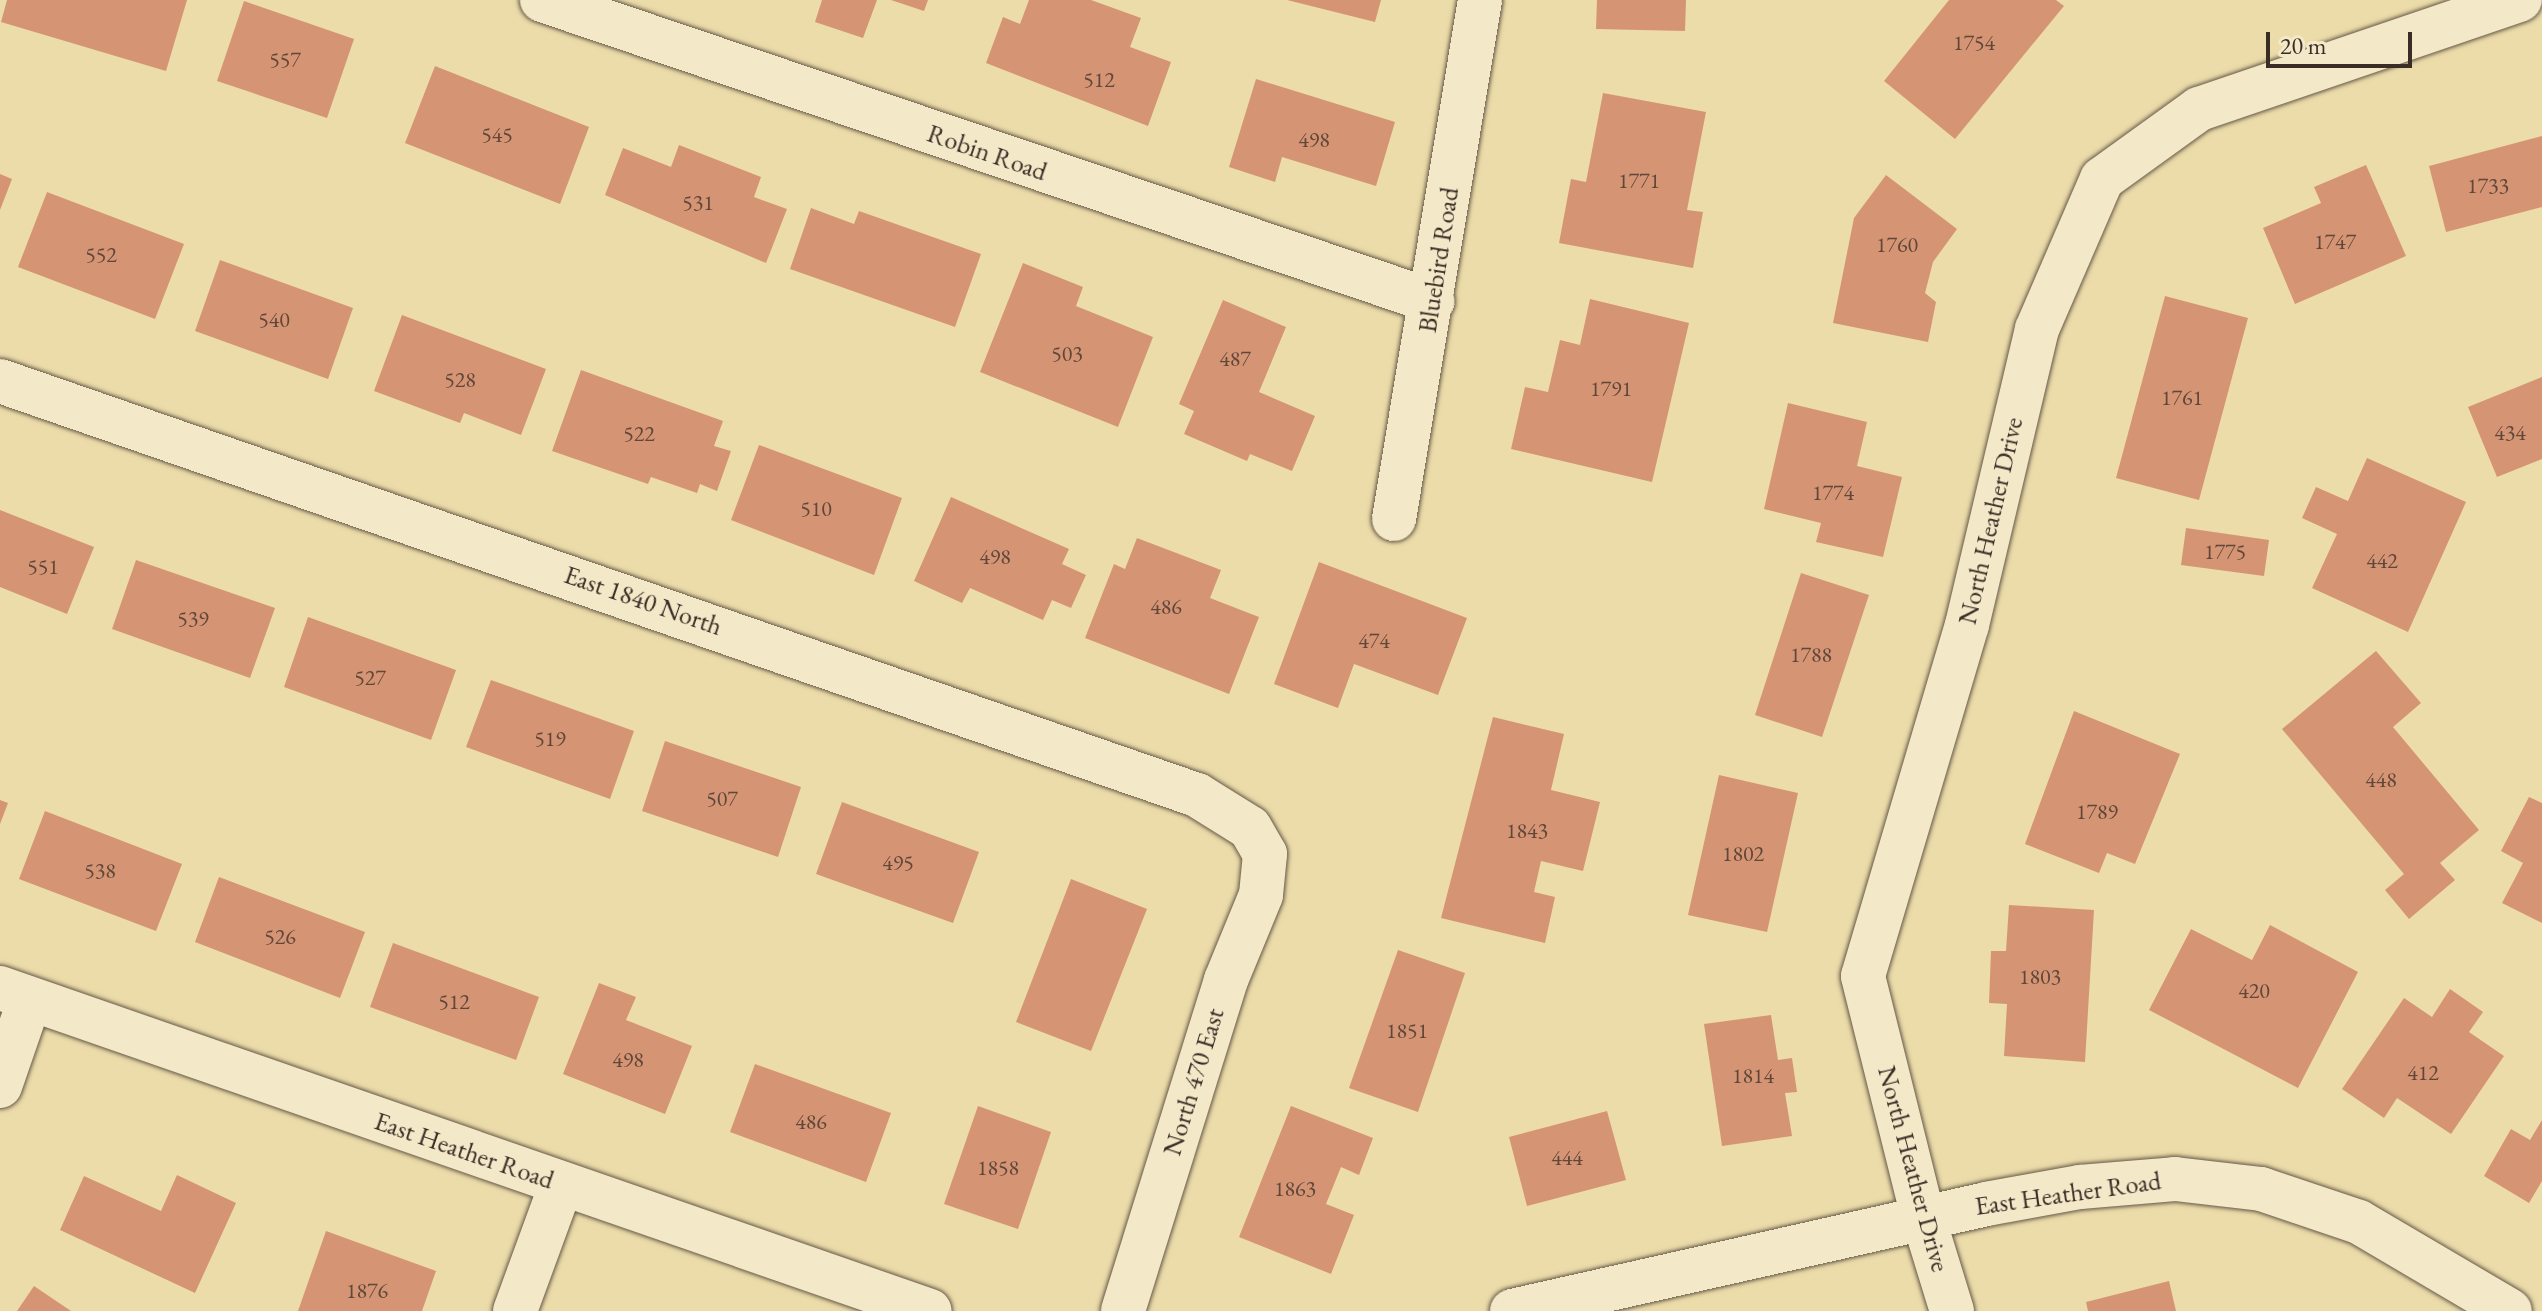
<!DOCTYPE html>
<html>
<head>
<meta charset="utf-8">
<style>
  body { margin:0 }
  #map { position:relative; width:2542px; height:1311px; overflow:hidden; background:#ecdcaa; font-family:"EB Garamond",serif }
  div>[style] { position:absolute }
  .building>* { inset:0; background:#d59574 }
  .roads { filter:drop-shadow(0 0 2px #665947) drop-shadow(0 0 2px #665947) }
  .minor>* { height:44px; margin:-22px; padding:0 22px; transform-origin:22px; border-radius:22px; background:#f3e8c8 }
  span { translate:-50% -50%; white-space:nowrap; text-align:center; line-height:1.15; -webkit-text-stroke:7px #f3e8c8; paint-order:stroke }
  .number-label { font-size:22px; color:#60473a }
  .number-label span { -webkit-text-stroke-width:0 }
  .street-label { font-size:26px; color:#392d26 }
  .scale { position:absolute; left:2266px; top:32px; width:146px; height:36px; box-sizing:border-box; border:4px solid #392d26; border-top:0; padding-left:10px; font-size:24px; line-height:28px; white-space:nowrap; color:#392d26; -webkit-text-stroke:6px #f3e8c8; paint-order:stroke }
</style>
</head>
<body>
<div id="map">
  <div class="building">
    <div style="clip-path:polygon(7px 0,187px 0,166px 71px,1px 22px)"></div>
    <div style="clip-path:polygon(822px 0,877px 0,863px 38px,815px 22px)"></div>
    <div style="clip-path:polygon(891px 0,928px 0,924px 11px)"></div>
    <div style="clip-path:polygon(1029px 0,1091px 0,1141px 18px,1130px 47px,1171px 62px,1148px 126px,986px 63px,1003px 17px,1020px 24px)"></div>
    <div style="clip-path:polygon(1287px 0,1381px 0,1375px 22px)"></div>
    <div style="clip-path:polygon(1597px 0,1686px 0,1685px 31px,1596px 29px)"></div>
    <div style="clip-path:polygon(1949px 0,2056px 0,2064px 6px,1955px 139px,1884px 81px)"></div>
    <div style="clip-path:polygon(244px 1px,354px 39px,327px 118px,217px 81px)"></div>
    <div style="clip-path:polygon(435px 66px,589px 127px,560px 204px,405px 143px)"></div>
    <div style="clip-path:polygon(1256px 79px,1395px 122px,1376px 186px,1282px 157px,1275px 182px,1229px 167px)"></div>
    <div style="clip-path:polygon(1603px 93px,1706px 112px,1687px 210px,1703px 212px,1693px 268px,1559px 243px,1571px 179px,1586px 182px)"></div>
    <div style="clip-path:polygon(2542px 136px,2542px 207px,2446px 232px,2429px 166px)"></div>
    <div style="clip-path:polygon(679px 145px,761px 177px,754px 197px,787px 209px,766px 263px,605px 195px,623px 148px,671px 167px)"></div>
    <div style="clip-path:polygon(2366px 165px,2406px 256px,2295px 304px,2263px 228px,2321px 203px,2314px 187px)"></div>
    <div style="clip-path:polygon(0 174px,12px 179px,0 210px)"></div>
    <div style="clip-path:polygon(1886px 175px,1957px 229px,1933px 262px,1925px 293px,1936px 302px,1928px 342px,1833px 323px,1854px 218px)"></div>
    <div style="clip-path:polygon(47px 192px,184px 244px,155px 319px,18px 267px)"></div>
    <div style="clip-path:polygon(811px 208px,854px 224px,859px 211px,981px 254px,955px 327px,790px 269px)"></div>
    <div style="clip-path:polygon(220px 260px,353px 308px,328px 379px,195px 331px)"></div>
    <div style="clip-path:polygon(1023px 263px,1083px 287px,1076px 306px,1153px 337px,1118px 427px,980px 372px)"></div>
    <div style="clip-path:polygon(2165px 296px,2248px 318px,2199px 500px,2116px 478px)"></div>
    <div style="clip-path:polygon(1590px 299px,1689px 323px,1652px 482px,1511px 449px,1525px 387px,1548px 392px,1560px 340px,1580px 345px)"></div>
    <div style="clip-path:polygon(1223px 300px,1286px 327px,1259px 392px,1315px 416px,1292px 471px,1250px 454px,1247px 461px,1184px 434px,1194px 411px,1179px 404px)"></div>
    <div style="clip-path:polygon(402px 315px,546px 369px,521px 435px,464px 413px,460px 423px,374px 391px)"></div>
    <div style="clip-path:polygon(581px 370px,723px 421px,714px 446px,731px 451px,717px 491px,700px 484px,697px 493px,651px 477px,648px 484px,552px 451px)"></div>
    <div style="clip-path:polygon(2542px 377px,2542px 459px,2497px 477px,2468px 407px)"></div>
    <div style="clip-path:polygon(1788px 403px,1867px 422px,1857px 466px,1902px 477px,1883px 557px,1816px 542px,1821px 523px,1764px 509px)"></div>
    <div style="clip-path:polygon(759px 445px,902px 498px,874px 575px,731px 520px)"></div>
    <div style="clip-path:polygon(2367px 458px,2466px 502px,2408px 632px,2312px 588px,2337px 534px,2302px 518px,2316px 487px,2348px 501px)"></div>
    <div style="clip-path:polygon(951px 497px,1069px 549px,1062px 564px,1086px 575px,1071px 608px,1052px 600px,1043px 620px,970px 588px,962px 603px,914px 581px)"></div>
    <div style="clip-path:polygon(0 510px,94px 547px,67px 614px,0 587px)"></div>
    <div style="clip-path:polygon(2186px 528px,2269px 540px,2264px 576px,2181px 565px)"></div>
    <div style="clip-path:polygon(1137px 538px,1221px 570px,1210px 598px,1259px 617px,1229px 694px,1085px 638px,1114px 564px,1125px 569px)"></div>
    <div style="clip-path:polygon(136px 560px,275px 608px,250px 678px,112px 629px)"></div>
    <div style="clip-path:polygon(1319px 562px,1467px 618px,1438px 695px,1354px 664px,1338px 708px,1274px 684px)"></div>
    <div style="clip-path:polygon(1801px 573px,1869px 595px,1822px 737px,1755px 715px)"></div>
    <div style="clip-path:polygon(308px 617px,456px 670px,431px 740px,284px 687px)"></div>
    <div style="clip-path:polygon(2376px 651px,2421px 703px,2393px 727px,2479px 830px,2440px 863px,2455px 880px,2409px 919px,2385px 890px,2404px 874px,2282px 729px)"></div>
    <div style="clip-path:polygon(491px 680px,634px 731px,610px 799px,466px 747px)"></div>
    <div style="clip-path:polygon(2074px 711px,2180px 754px,2135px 864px,2107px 853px,2099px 873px,2025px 844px)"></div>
    <div style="clip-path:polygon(1493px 717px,1564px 734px,1551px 790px,1600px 802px,1583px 871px,1541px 861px,1534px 892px,1555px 897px,1545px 943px,1441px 918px)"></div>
    <div style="clip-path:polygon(665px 741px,801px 787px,778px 857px,642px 811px)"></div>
    <div style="clip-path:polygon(1719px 775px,1798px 793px,1767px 932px,1688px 915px)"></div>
    <div style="clip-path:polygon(2529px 797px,2542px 803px,2542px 923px,2502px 903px,2523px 863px,2501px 851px)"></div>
    <div style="clip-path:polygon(0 800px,8px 803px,0 824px)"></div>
    <div style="clip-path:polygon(842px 802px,979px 852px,953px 923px,816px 874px)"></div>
    <div style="clip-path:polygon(45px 811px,182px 864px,156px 931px,19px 879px)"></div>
    <div style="clip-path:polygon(219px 877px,365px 932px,340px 998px,195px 942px)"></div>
    <div style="clip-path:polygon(1071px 879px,1147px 909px,1091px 1051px,1016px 1022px)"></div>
    <div style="clip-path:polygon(2009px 905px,2094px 910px,2085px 1062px,2004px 1056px,2007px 1004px,1989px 1003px,1991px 951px,2006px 951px)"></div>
    <div style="clip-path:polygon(2270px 925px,2358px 972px,2298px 1088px,2149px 1010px,2191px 929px,2252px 960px)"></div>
    <div style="clip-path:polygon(393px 943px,539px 997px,516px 1060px,370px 1007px)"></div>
    <div style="clip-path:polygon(1398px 950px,1465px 973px,1418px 1112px,1349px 1088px)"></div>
    <div style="clip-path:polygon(599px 983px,636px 997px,626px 1020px,692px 1046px,665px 1114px,563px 1074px)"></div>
    <div style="clip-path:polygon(2450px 989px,2483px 1012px,2469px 1032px,2504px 1056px,2451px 1134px,2397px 1098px,2384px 1118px,2342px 1089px,2404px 998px,2432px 1017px)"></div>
    <div style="clip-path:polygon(1771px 1015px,1778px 1060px,1792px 1058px,1797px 1092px,1785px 1093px,1792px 1136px,1722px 1146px,1704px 1024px)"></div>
    <div style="clip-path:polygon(755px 1064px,891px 1113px,866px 1182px,730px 1132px)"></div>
    <div style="clip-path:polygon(978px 1106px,1051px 1132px,1018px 1229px,944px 1204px)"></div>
    <div style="clip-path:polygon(1291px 1106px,1373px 1138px,1359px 1175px,1341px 1167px,1326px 1204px,1354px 1215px,1331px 1274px,1239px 1237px)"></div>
    <div style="clip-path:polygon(1607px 1111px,1626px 1180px,1527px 1206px,1509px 1137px)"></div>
    <div style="clip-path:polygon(2542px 1120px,2542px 1181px,2529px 1203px,2484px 1176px,2511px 1129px,2530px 1140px)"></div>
    <div style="clip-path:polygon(177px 1175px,236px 1203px,195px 1293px,60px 1230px,84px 1176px,161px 1211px)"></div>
    <div style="clip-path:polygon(326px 1231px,436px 1271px,422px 1311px,298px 1311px)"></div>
    <div style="clip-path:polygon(2169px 1281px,2176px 1311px,2088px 1311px,2086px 1302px)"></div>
    <div style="clip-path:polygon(34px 1286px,71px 1311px,17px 1311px)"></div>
  </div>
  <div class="roads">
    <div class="minor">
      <div style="left:542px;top:0;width:940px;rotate:18.69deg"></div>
      <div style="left:0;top:381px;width:1267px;rotate:19.08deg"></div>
      <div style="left:1197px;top:795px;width:62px;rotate:31.9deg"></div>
      <div style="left:1250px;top:828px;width:30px;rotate:60deg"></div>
      <div style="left:1265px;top:854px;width:41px;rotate:95.6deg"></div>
      <div style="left:1261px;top:895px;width:92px;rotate:112.4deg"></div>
      <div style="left:1226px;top:980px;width:347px;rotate:107.3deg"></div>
      <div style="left:1394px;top:519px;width:526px;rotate:-80.59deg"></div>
      <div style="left:0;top:988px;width:984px;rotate:19.15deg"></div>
      <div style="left:0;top:1086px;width:92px;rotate:-71deg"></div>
      <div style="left:515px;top:1311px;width:134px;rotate:-69.9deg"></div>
      <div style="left:1512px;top:1311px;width:486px;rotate:-12.7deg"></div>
      <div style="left:1986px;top:1204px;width:96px;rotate:-10.3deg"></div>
      <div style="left:2080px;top:1187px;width:95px;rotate:-4.8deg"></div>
      <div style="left:2175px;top:1179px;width:87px;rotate:6.6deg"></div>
      <div style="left:2261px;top:1189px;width:103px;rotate:18.6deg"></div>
      <div style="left:2359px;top:1222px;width:175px;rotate:30.5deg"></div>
      <div style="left:1952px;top:1311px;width:98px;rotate:-107.1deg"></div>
      <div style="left:1923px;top:1217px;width:248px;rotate:-104deg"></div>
      <div style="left:1863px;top:976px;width:366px;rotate:-73.5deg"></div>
      <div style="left:1967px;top:625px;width:304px;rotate:-76.7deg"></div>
      <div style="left:2037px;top:329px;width:163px;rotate:-66.6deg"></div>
      <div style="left:2102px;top:179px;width:120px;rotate:-35.8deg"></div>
      <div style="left:2199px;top:109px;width:339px;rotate:-18.8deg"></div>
    </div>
  </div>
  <div class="number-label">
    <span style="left:1974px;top:43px">1754</span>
    <span style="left:285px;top:60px">557</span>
    <span style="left:1099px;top:80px">512</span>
    <span style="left:497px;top:135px">545</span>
    <span style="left:1314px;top:140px">498</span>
    <span style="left:1639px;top:181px">1771</span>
    <span style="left:2488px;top:186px">1733</span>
    <span style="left:698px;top:203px">531</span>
    <span style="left:2335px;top:242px">1747</span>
    <span style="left:1897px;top:245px">1760</span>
    <span style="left:101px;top:255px">552</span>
    <span style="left:274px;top:320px">540</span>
    <span style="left:1067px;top:354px">503</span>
    <span style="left:1235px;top:359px">487</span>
    <span style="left:460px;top:380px">528</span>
    <span style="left:1611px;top:389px">1791</span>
    <span style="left:2182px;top:398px">1761</span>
    <span style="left:2510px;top:433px">434</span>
    <span style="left:639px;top:434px">522</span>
    <span style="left:1833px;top:493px">1774</span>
    <span style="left:816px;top:509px">510</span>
    <span style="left:2225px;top:552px">1775</span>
    <span style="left:995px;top:557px">498</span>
    <span style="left:2382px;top:561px">442</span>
    <span style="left:43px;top:567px">551</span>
    <span style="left:1166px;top:607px">486</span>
    <span style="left:193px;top:619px">539</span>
    <span style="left:1374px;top:641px">474</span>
    <span style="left:1811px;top:655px">1788</span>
    <span style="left:370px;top:678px">527</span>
    <span style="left:550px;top:739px">519</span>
    <span style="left:2381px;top:780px">448</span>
    <span style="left:722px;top:799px">507</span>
    <span style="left:2097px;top:812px">1789</span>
    <span style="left:1527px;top:831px">1843</span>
    <span style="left:1743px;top:854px">1802</span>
    <span style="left:898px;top:863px">495</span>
    <span style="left:100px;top:871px">538</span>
    <span style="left:280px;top:937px">526</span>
    <span style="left:2040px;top:977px">1803</span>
    <span style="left:2254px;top:991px">420</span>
    <span style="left:454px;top:1002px">512</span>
    <span style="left:1407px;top:1031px">1851</span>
    <span style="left:628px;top:1060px">498</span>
    <span style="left:2423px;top:1073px">412</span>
    <span style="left:1753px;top:1076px">1814</span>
    <span style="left:811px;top:1122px">486</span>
    <span style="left:1567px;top:1158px">444</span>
    <span style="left:998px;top:1168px">1858</span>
    <span style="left:1295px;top:1189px">1863</span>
    <span style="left:367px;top:1291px">1876</span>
  </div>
  <div class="street-label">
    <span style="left:987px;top:153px;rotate:19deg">Robin Road</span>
    <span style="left:1439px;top:260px;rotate:-81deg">Bluebird Road</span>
    <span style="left:1991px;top:521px;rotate:-77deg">North Heather Drive</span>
    <span style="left:643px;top:601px;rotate:19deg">East 1840 North</span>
    <span style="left:1194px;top:1082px;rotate:-73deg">North 470 East</span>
    <span style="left:464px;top:1151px;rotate:19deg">East Heather Road</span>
    <span style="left:1913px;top:1169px;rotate:75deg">North Heather Drive</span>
    <span style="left:2068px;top:1194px;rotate:-8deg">East Heather Road</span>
  </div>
  <div class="scale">20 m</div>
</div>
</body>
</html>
